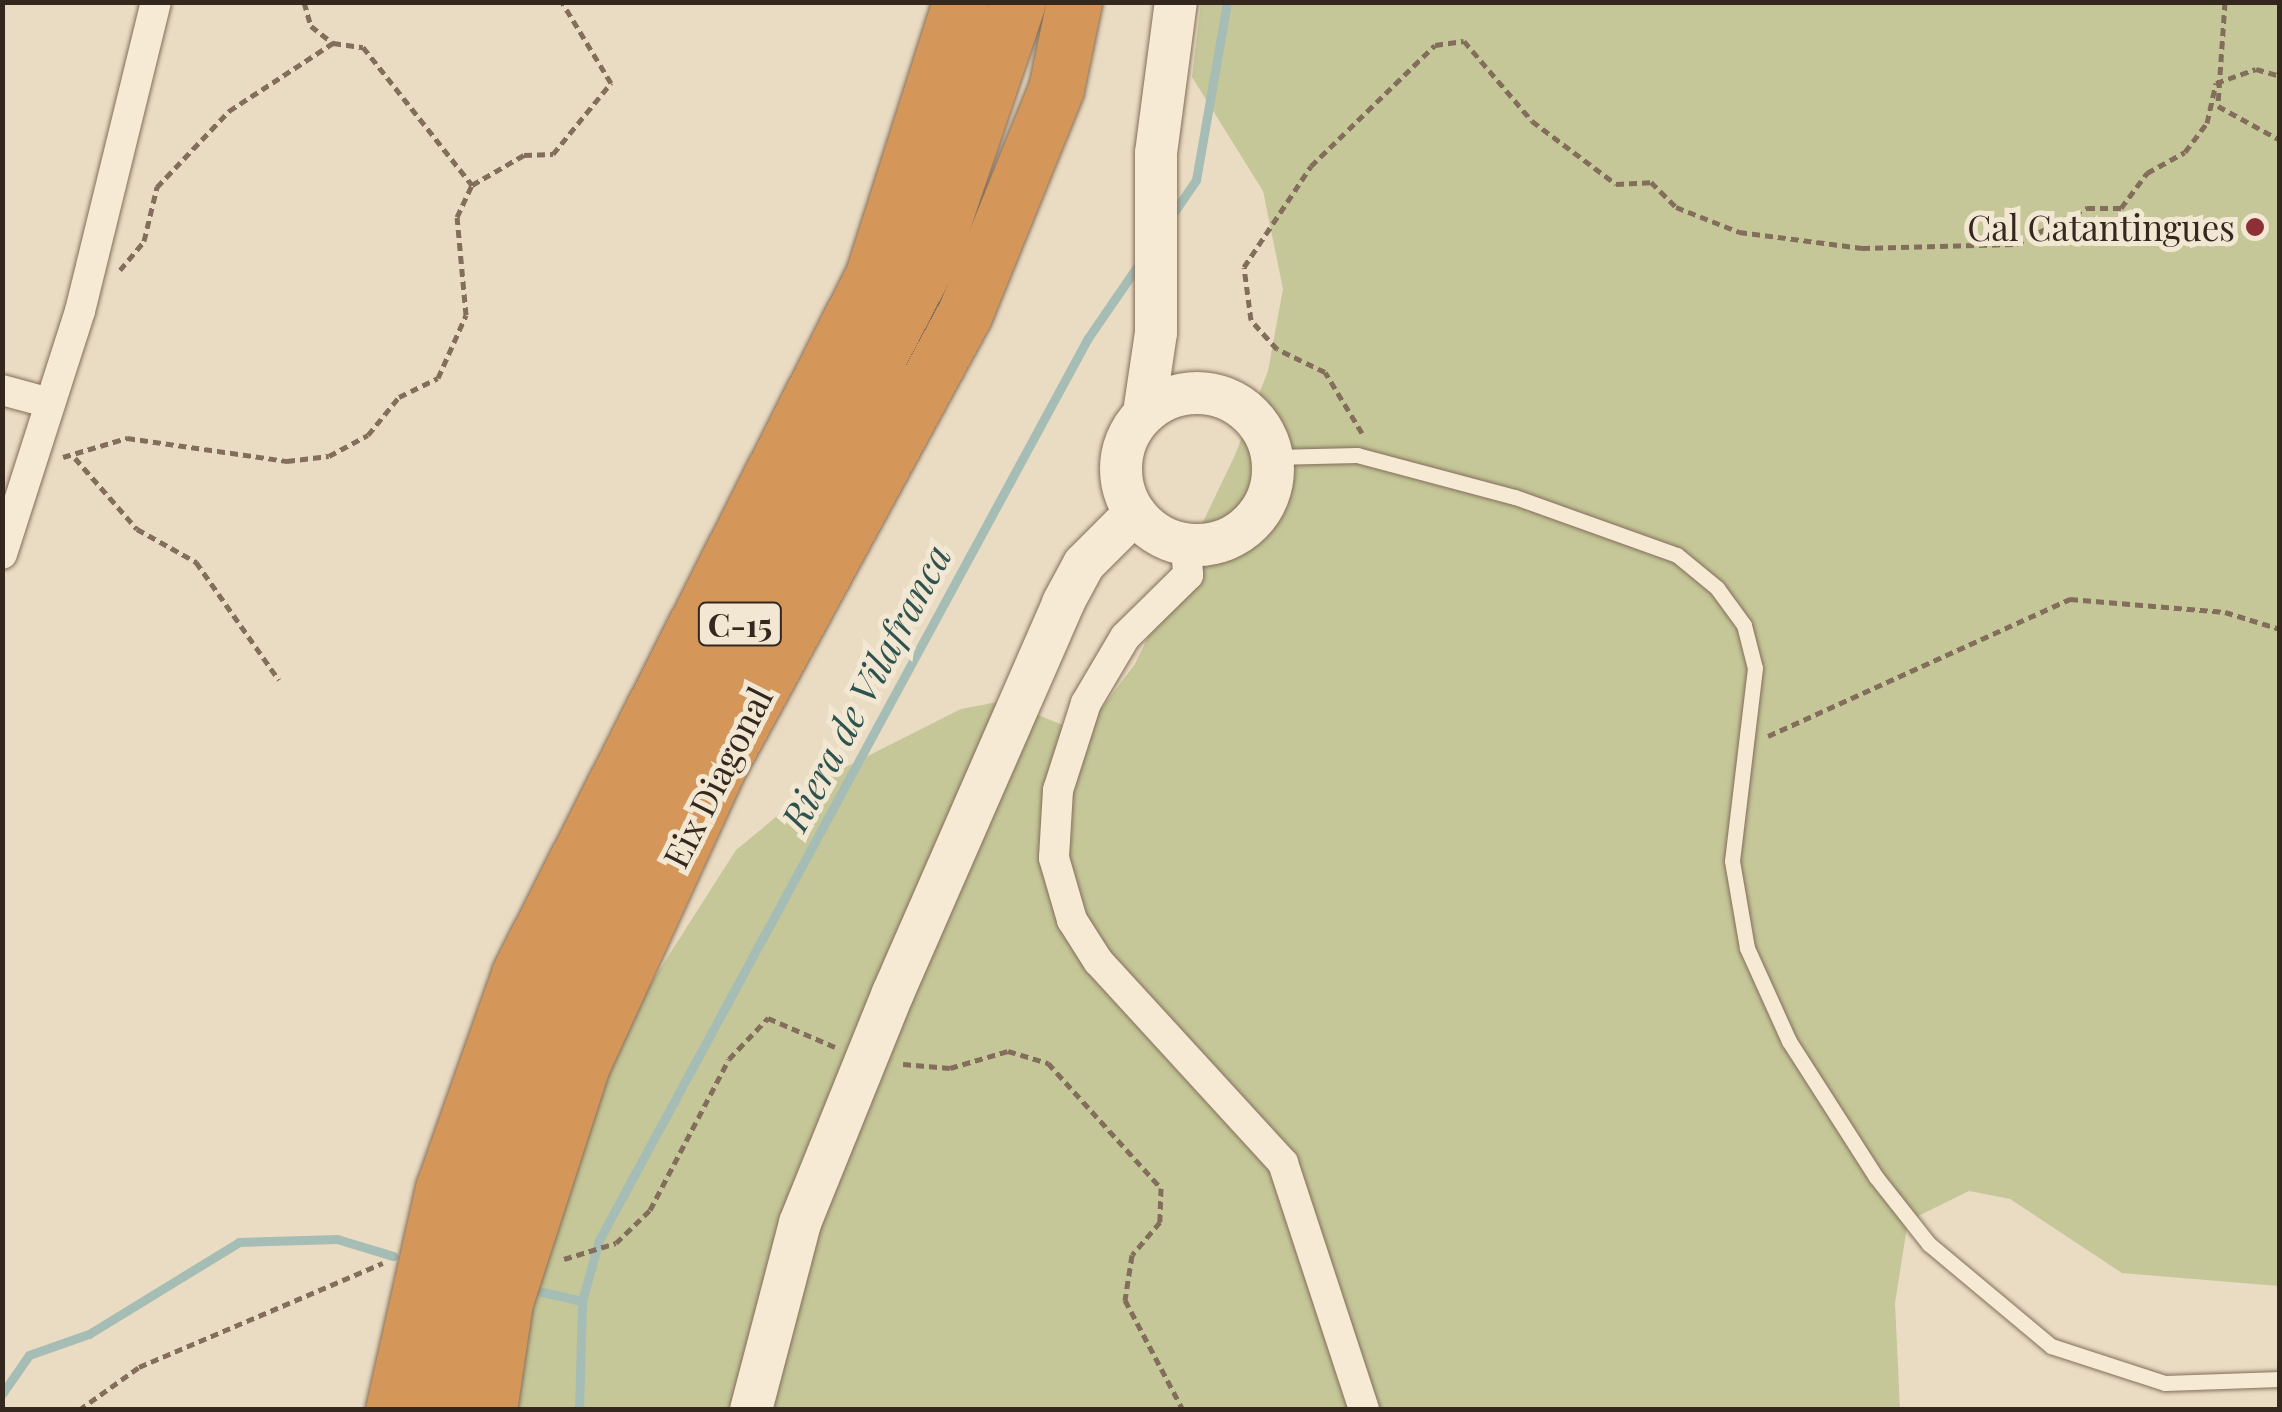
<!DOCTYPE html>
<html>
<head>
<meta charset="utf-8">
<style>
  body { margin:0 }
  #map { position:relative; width:2282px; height:1412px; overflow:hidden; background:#eadcc3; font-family:"Playfair Display",serif }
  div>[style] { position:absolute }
  .green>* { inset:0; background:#c5c798 }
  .stream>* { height:9px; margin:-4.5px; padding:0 4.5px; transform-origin:4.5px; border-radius:4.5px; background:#a5bdb5 }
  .path>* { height:5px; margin-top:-2.5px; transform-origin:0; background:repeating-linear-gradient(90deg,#836e5b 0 8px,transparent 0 13px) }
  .roads { filter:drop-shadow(0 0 2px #836e5b) drop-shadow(0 0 2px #836e5b) }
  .lane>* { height:15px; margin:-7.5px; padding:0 7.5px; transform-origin:7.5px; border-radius:7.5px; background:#f6ead5 }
  .street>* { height:30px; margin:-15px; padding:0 15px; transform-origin:15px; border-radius:15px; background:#f6ead5 }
  .secondary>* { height:42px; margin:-21px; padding:0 21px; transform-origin:21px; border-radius:21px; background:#f6ead5 }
  .secondary>.ring { margin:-21px; padding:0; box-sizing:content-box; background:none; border:42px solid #f6ead5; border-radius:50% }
  .highway>* { height:55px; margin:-27.5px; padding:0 27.5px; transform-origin:27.5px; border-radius:27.5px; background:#d49759 }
  .dots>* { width:28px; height:28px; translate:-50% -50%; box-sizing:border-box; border:5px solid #f2e7d2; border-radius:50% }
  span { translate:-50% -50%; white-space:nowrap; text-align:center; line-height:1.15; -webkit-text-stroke:10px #f2e7d2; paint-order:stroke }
  .shield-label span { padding:2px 8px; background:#f2e7d2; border:2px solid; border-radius:8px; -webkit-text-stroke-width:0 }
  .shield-label { font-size:32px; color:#34271e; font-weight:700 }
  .poi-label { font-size:35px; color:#34271e }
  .right { translate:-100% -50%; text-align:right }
  .street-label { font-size:35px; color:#34271e }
  .water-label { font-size:38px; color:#2e534e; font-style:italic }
  .frame { position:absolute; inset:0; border:5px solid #34271e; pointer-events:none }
</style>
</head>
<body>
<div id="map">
  <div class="green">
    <div style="clip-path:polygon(1201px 3px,2279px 3px,2279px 1286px,2122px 1273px,2010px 1199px,1969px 1191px,1908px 1221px,1895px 1303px,1900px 1409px,474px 1410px,630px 1016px,736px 850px,822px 779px,961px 709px,1003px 701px,1083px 733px,1135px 664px,1235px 455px,1268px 371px,1283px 289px,1263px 191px,1192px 77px)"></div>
  </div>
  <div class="stream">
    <div style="left:1172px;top:215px;width:42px;rotate:-55.6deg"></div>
    <div style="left:1196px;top:180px;width:181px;rotate:-80.1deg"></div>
    <div style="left:542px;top:1292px;width:41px;rotate:12.7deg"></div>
    <div style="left:2px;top:1394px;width:47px;rotate:-55.3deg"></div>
    <div style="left:29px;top:1355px;width:64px;rotate:-19.3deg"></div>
    <div style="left:89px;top:1334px;width:176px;rotate:-31.5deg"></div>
    <div style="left:239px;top:1242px;width:98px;rotate:-1.8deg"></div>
    <div style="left:337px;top:1239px;width:59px;rotate:16.9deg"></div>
    <div style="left:579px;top:1410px;width:109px;rotate:-88.4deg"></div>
    <div style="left:582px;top:1301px;width:63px;rotate:-74.4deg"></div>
    <div style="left:599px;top:1240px;width:1026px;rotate:-61.54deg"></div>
    <div style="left:1088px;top:338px;width:93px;rotate:-55.5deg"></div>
  </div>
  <div class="path">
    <div style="left:304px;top:2px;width:25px;rotate:74deg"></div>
    <div style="left:311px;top:26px;width:28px;rotate:38deg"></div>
    <div style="left:333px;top:43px;width:30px;rotate:8deg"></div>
    <div style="left:363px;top:47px;width:176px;rotate:51.7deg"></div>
    <div style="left:2225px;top:2px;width:104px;rotate:93.9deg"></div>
    <div style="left:2218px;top:106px;width:71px;rotate:28.7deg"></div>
    <div style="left:120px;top:270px;width:38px;rotate:-50deg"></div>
    <div style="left:144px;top:241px;width:56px;rotate:-76.5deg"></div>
    <div style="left:157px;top:187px;width:105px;rotate:-46.5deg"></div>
    <div style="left:229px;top:111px;width:124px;rotate:-33.2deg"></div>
    <div style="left:1362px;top:433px;width:71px;rotate:-121.2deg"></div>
    <div style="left:1325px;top:372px;width:53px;rotate:-154.4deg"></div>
    <div style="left:1277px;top:349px;width:39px;rotate:-132deg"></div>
    <div style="left:1251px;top:320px;width:53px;rotate:-97.5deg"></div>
    <div style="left:1244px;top:267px;width:121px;rotate:-56.4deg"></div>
    <div style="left:1311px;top:166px;width:173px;rotate:-44.3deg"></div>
    <div style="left:1435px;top:45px;width:29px;rotate:-8deg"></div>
    <div style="left:1464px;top:41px;width:105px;rotate:49.6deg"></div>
    <div style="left:1532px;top:121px;width:105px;rotate:36.9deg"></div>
    <div style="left:1616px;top:184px;width:35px;rotate:-3deg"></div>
    <div style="left:1651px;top:182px;width:35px;rotate:45deg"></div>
    <div style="left:1676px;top:207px;width:68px;rotate:21.6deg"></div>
    <div style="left:1739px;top:232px;width:124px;rotate:7.4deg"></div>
    <div style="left:1862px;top:248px;width:154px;rotate:-1.5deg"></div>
    <div style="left:2016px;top:244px;width:80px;rotate:-26.9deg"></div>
    <div style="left:2087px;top:208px;width:34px"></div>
    <div style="left:2121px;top:208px;width:44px;rotate:-53.4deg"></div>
    <div style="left:2147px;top:173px;width:43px;rotate:-28.9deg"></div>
    <div style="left:2185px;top:152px;width:36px;rotate:-53deg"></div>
    <div style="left:2207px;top:123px;width:41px;rotate:-77.3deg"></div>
    <div style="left:2216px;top:83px;width:42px;rotate:-19.3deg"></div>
    <div style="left:2256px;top:69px;width:25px;rotate:16deg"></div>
    <div style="left:63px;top:457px;width:67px;rotate:-16.5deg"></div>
    <div style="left:127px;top:438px;width:162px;rotate:8.2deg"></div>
    <div style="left:287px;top:461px;width:42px;rotate:-6.8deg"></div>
    <div style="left:329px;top:456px;width:44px;rotate:-28.3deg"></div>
    <div style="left:368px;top:435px;width:49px;rotate:-50.8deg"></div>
    <div style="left:399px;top:397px;width:43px;rotate:-26deg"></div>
    <div style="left:438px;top:378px;width:69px;rotate:-66deg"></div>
    <div style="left:466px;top:315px;width:98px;rotate:-95.2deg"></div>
    <div style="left:457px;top:217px;width:35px;rotate:-65deg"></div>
    <div style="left:472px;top:185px;width:60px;rotate:-30deg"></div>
    <div style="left:524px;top:155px;width:29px;rotate:-2deg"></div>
    <div style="left:553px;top:154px;width:92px;rotate:-50.8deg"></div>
    <div style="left:611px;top:83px;width:95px;rotate:-121.2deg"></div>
    <div style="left:75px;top:458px;width:94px;rotate:48.9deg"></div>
    <div style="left:137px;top:529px;width:68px;rotate:29.2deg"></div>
    <div style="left:196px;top:562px;width:144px;rotate:54.9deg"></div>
    <div style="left:1768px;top:736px;width:332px;rotate:-24.4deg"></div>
    <div style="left:2070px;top:599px;width:156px;rotate:4.8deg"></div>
    <div style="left:2225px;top:612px;width:58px;rotate:17.2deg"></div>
    <div style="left:903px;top:1064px;width:47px;rotate:4.9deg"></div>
    <div style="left:950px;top:1068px;width:60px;rotate:-16.3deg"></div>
    <div style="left:1008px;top:1051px;width:42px;rotate:16.7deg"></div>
    <div style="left:1048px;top:1063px;width:169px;rotate:47.9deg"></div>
    <div style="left:1161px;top:1188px;width:34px;rotate:92deg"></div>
    <div style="left:1160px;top:1222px;width:43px;rotate:130.3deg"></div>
    <div style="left:1132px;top:1255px;width:46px;rotate:98.8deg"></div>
    <div style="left:1125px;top:1300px;width:124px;rotate:62.2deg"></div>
    <div style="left:564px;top:1259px;width:54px;rotate:-17.1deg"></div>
    <div style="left:616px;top:1243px;width:47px;rotate:-44.1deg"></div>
    <div style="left:650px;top:1210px;width:170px;rotate:-62.4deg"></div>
    <div style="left:729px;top:1059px;width:57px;rotate:-46.4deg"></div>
    <div style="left:768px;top:1018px;width:73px;rotate:23.4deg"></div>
    <div style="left:79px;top:1410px;width:74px;rotate:-35.6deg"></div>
    <div style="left:139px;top:1367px;width:265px;rotate:-23.1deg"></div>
  </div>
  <div class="roads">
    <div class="lane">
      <div style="left:1273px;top:457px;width:84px;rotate:-1.4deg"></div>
      <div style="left:1357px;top:455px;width:163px;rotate:14.9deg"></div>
      <div style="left:1515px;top:497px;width:172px;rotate:19.7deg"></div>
      <div style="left:1677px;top:555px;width:52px;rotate:39.5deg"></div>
      <div style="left:1717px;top:588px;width:46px;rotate:53.9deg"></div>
      <div style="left:1744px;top:625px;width:44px;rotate:75.7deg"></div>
      <div style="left:1755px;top:668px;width:194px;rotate:96.8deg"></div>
      <div style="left:1732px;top:861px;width:88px;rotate:80.2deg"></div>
      <div style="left:1747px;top:948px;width:102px;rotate:65.7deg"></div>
      <div style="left:1789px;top:1041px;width:161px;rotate:57.4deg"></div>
      <div style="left:1876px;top:1177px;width:85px;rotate:51.7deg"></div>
      <div style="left:1929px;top:1244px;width:159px;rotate:39.9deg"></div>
      <div style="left:2051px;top:1346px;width:120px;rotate:18deg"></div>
      <div style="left:2165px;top:1383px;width:115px;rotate:-2deg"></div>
    </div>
    <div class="street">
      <div style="left:2px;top:390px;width:50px;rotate:15.2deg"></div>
      <div style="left:1186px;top:545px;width:30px;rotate:86deg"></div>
      <div style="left:1188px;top:575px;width:88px;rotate:135.5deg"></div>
      <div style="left:1125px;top:637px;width:77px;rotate:120.6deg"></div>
      <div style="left:1086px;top:703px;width:91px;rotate:107.8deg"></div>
      <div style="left:1058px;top:790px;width:68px;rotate:93.4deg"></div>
      <div style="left:1054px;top:858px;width:65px;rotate:73.8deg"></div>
      <div style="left:1072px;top:920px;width:49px;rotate:57.6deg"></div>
      <div style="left:1098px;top:961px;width:274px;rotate:47.5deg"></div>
      <div style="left:1283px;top:1163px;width:260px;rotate:71.8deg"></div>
      <div style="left:2px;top:554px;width:255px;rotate:-72.2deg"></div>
      <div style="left:80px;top:311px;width:318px;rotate:-76.2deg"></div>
    </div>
    <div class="secondary">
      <div class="ring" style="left:1121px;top:393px;width:110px;height:110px"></div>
      <div style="left:1144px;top:413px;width:81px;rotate:-81.5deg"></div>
      <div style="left:1156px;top:333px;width:180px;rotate:-90deg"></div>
      <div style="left:1156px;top:153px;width:152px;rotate:-82.5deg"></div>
      <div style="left:751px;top:1410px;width:193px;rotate:-75.3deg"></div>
      <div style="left:800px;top:1223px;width:248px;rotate:-68deg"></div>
      <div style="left:893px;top:993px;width:425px;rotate:-66.4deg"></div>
      <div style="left:1063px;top:603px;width:44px;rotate:-61.7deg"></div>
      <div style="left:1084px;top:564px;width:71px;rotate:-45deg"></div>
    </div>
    <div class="highway">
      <div style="left:393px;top:1410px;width:227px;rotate:-77.3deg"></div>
      <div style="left:443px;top:1189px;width:228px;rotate:-70.5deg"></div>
      <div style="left:519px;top:974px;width:784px;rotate:-63.14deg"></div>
      <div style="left:873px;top:275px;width:287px;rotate:-72.3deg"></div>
      <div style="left:438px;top:1410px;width:214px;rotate:-77.1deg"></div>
      <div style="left:486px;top:1201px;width:224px;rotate:-70.4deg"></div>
      <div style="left:561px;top:990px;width:219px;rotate:-65.2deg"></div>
      <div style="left:653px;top:791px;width:605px;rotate:-62.55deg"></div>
      <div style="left:932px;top:254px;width:266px;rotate:-71.2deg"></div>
      <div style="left:489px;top:1410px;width:109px;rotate:-81.6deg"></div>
      <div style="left:505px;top:1302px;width:249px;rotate:-72deg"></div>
      <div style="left:582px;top:1065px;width:327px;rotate:-65.4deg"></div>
      <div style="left:718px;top:768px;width:518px;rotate:-61.5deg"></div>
      <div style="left:965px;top:313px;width:242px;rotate:-67.9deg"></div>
      <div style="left:1056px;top:89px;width:89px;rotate:-78.3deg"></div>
    </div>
  </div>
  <div class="dots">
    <div style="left:2255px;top:227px;background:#8d3036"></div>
  </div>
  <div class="shield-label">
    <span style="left:740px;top:624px">C-15</span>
  </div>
  <div class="poi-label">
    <span class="right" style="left:2235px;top:227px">Cal Catantingues</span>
  </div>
  <div class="street-label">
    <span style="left:717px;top:777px;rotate:-63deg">Eix Diagonal</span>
  </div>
  <div class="water-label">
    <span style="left:865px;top:687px;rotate:-62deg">Riera de Vilafranca</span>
  </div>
  <div class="frame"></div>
</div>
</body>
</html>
